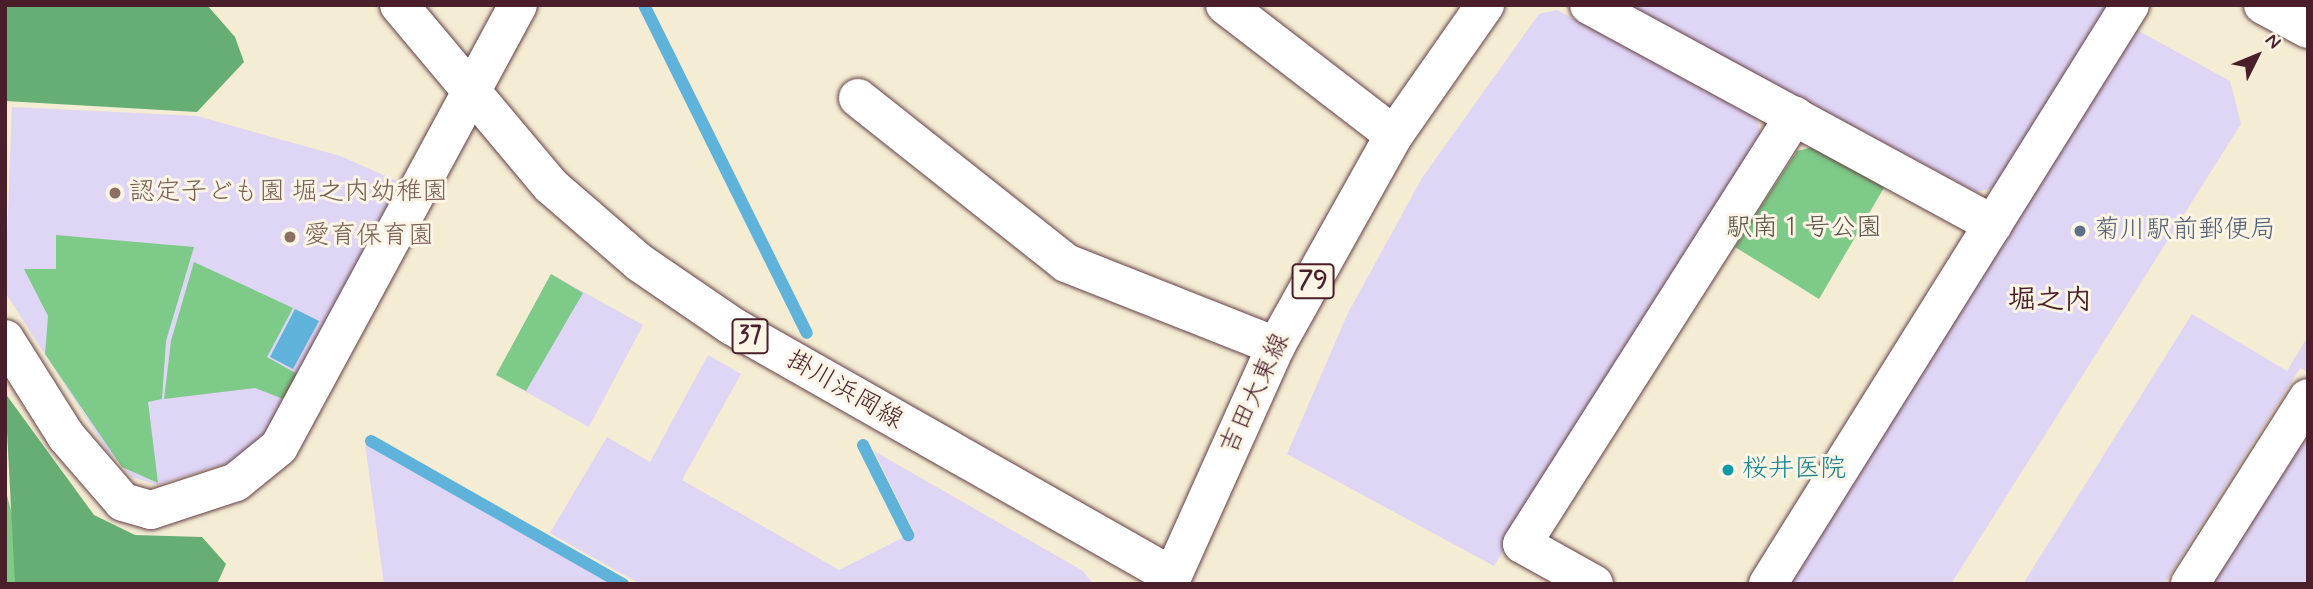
<!DOCTYPE html>
<html>
<head>
<meta charset="utf-8">
<style>
  body { margin:0 }
  #map { position:relative; width:2313px; height:589px; overflow:hidden; background:#f4ecd3; font-family:Mynerve,"Klee One",sans-serif }
  div>[style] { position:absolute }
  .built>* { inset:0; background:#dfd5f5 }
  .green>* { inset:0; background:#7eca88 }
  .forest>* { inset:0; background:#66ae74 }
  .water>* { inset:0; background:#5fb3db }
  .stream>* { height:12px; margin:-6px; padding:0 6px; transform-origin:6px; border-radius:6px; background:#5fb3db }
  .roads { filter:drop-shadow(0 0 2px #643e44) drop-shadow(0 0 2px #643e44) }
  .minor>* { height:38px; margin:-19px; padding:0 19px; transform-origin:19px; border-radius:19px; background:#fff }
  .major>* { height:38px; margin:-19px; padding:0 19px; transform-origin:19px; border-radius:19px; background:#fff }
  .dots>* { width:19px; height:19px; translate:-50% -50%; box-sizing:border-box; border:4px solid #fcf5e5; border-radius:50% }
  span { translate:-50% -50%; white-space:nowrap; text-align:center; line-height:1.15; -webkit-text-stroke:6px #fcf5e5; paint-order:stroke }
  .shield-label span { padding:2px 5px; background:#fcf5e5; border:2px solid; border-radius:5px; -webkit-text-stroke-width:0 }
  .shield-label { font-size:24px; color:#4a1f2b; font-weight:700 }
  .education-label { font-size:26px; color:#785e54 }
  .left { translate:0 -50%; text-align:left }
  .park-label { font-size:26px; color:#5a5247 }
  .service-label { font-size:26px; color:#4e5e75 }
  .street-label { font-size:26px; color:#4a1f2b }
  .culture-label { font-size:26px; color:#0d838f }
  .neighbourhood-label { font-size:28px; color:#4a1f2b; font-weight:700 }
  .frame { position:absolute; inset:0; border:7px solid #4a1f2b; pointer-events:none }
  .north { position:absolute; left:2222px; top:21px; width:70px; height:70px; -webkit-text-stroke:5px #fcf5e5; paint-order:stroke; rotate:47deg; font-size:19px; font-weight:700; line-height:28px; text-align:center; color:#4a1f2b }
  .north::after { content:''; display:block; margin:auto; width:24px; height:32px; background:#4a1f2b; clip-path:polygon(50% 0,100% 100%,50% 72%,0 100%) }
</style>
</head>
<body>
<div id="map">
  <div class="built">
    <div style="clip-path:polygon(1628px 5px,2108px 5px,1994px 188px,1976px 192px)"></div>
    <div style="clip-path:polygon(1557px 10px,1756px 116px,1761px 135px,1494px 566px,1287px 454px,1348px 313px,1422px 178px,1539px 14px)"></div>
    <div style="clip-path:polygon(2137px 30px,2230px 81px,2241px 124px,1951px 584px,1788px 584px)"></div>
    <div style="clip-path:polygon(12px 107px,197px 116px,340px 156px,409px 186px,270px 432px,244px 457px,158px 485px,132px 477px,106px 449px,5px 292px)"></div>
    <div style="clip-path:polygon(551px 274px,643px 325px,589px 427px,496px 375px)"></div>
    <div style="clip-path:polygon(2192px 314px,2287px 371px,2308px 336px,2308px 372px,2300px 368px,2164px 584px,2023px 584px)"></div>
    <div style="clip-path:polygon(708px 355px,741px 374px,682px 480px,839px 570px,914px 532px,874px 451px,1083px 571px,1093px 584px,640px 584px,550px 533px,607px 437px,650px 462px)"></div>
    <div style="clip-path:polygon(2308px 430px,2308px 584px,2209px 584px)"></div>
    <div style="clip-path:polygon(365px 443px,613px 584px,384px 584px)"></div>
  </div>
  <div class="green">
    <div style="clip-path:polygon(1813px 147px,1885px 186px,1819px 299px,1735px 247px,1797px 151px)"></div>
    <div style="clip-path:polygon(56px 235px,194px 247px,166px 341px,162px 399px,148px 402px,158px 483px,122px 467px,45px 354px,48px 316px,24px 269px,56px 269px)"></div>
    <div style="clip-path:polygon(194px 262px,293px 308px,267px 357px,301px 376px,286px 400px,255px 388px,164px 399px,171px 341px)"></div>
    <div style="clip-path:polygon(551px 274px,583px 293px,526px 391px,496px 375px)"></div>
    <div style="clip-path:polygon(5px 488px,15px 525px,15px 584px,5px 584px)"></div>
  </div>
  <div class="forest">
    <div style="clip-path:polygon(5px 5px,207px 5px,235px 37px,244px 62px,197px 112px,5px 101px)"></div>
    <div style="clip-path:polygon(5px 393px,94px 515px,135px 535px,202px 537px,226px 564px,217px 584px,15px 584px)"></div>
  </div>
  <div class="water">
    <div style="clip-path:polygon(295px 309px,319px 321px,293px 369px,270px 357px)"></div>
  </div>
  <div class="stream">
    <div style="left:644px;top:5px;width:366px;rotate:63.6deg"></div>
    <div style="left:371px;top:441px;width:290px;rotate:29.6deg"></div>
    <div style="left:863px;top:445px;width:101px;rotate:63.4deg"></div>
  </div>
  <div class="roads">
    <div class="minor">
      <div style="left:1225px;top:5px;width:213px;rotate:37.6deg"></div>
      <div style="left:1589px;top:5px;width:460px;rotate:28.5deg"></div>
      <div style="left:858px;top:98px;width:265px;rotate:38.4deg"></div>
      <div style="left:1066px;top:263px;width:226px;rotate:21.6deg"></div>
      <div style="left:5px;top:339px;width:115px;rotate:57.8deg"></div>
      <div style="left:66px;top:436px;width:87px;rotate:49.2deg"></div>
      <div style="left:123px;top:502px;width:29px;rotate:16deg"></div>
      <div style="left:151px;top:510px;width:89px;rotate:-18.2deg"></div>
      <div style="left:236px;top:482px;width:55px;rotate:-39.1deg"></div>
      <div style="left:279px;top:447px;width:502px;rotate:-61.6deg"></div>
      <div style="left:1594px;top:584px;width:82px;rotate:-150.9deg"></div>
      <div style="left:1522px;top:544px;width:508px;rotate:-57.53deg"></div>
      <div style="left:1768px;top:584px;width:683px;rotate:-57.99deg"></div>
      <div style="left:2190px;top:584px;width:220px;rotate:-57.6deg"></div>
    </div>
    <div class="major">
      <div style="left:399px;top:5px;width:236px;rotate:50deg"></div>
      <div style="left:551px;top:186px;width:118px;rotate:40.9deg"></div>
      <div style="left:640px;top:263px;width:112px;rotate:34.4deg"></div>
      <div style="left:732px;top:326px;width:506px;rotate:29.6deg"></div>
      <div style="left:2263px;top:5px;width:51px;rotate:28.1deg"></div>
      <div style="left:1169px;top:584px;width:261px;rotate:-65.8deg"></div>
      <div style="left:1276px;top:346px;width:242px;rotate:-60.8deg"></div>
      <div style="left:1394px;top:135px;width:159px;rotate:-55deg"></div>
    </div>
  </div>
  <div class="dots">
    <div style="left:115px;top:193px;background:#8d6e63"></div>
    <div style="left:2080px;top:231px;background:#5c6f8a"></div>
    <div style="left:290px;top:237px;background:#8d6e63"></div>
    <div style="left:1728px;top:470px;background:#0f9aa8"></div>
  </div>
  <div class="shield-label">
    <span style="left:1313px;top:281px">79</span>
    <span style="left:750px;top:336px">37</span>
  </div>
  <div class="education-label">
    <span class="left" style="left:129px;top:193px">認定子ども園 堀之内幼稚園</span>
    <span class="left" style="left:304px;top:237px">愛育保育園</span>
  </div>
  <div class="park-label">
    <span style="left:1804px;top:229px">駅南１号公園</span>
  </div>
  <div class="service-label">
    <span class="left" style="left:2094px;top:231px">菊川駅前郵便局</span>
  </div>
  <div class="street-label">
    <span style="left:844px;top:391px;rotate:30deg">掛川浜岡線</span>
    <span style="left:1256px;top:394px;rotate:-65deg">吉田大東線</span>
  </div>
  <div class="culture-label">
    <span class="left" style="left:1742px;top:470px">桜井医院</span>
  </div>
  <div class="neighbourhood-label">
    <span style="left:2050px;top:301px">堀之内</span>
  </div>
  <div class="frame"></div>
  <div class="north">N</div>
</div>
</body>
</html>
